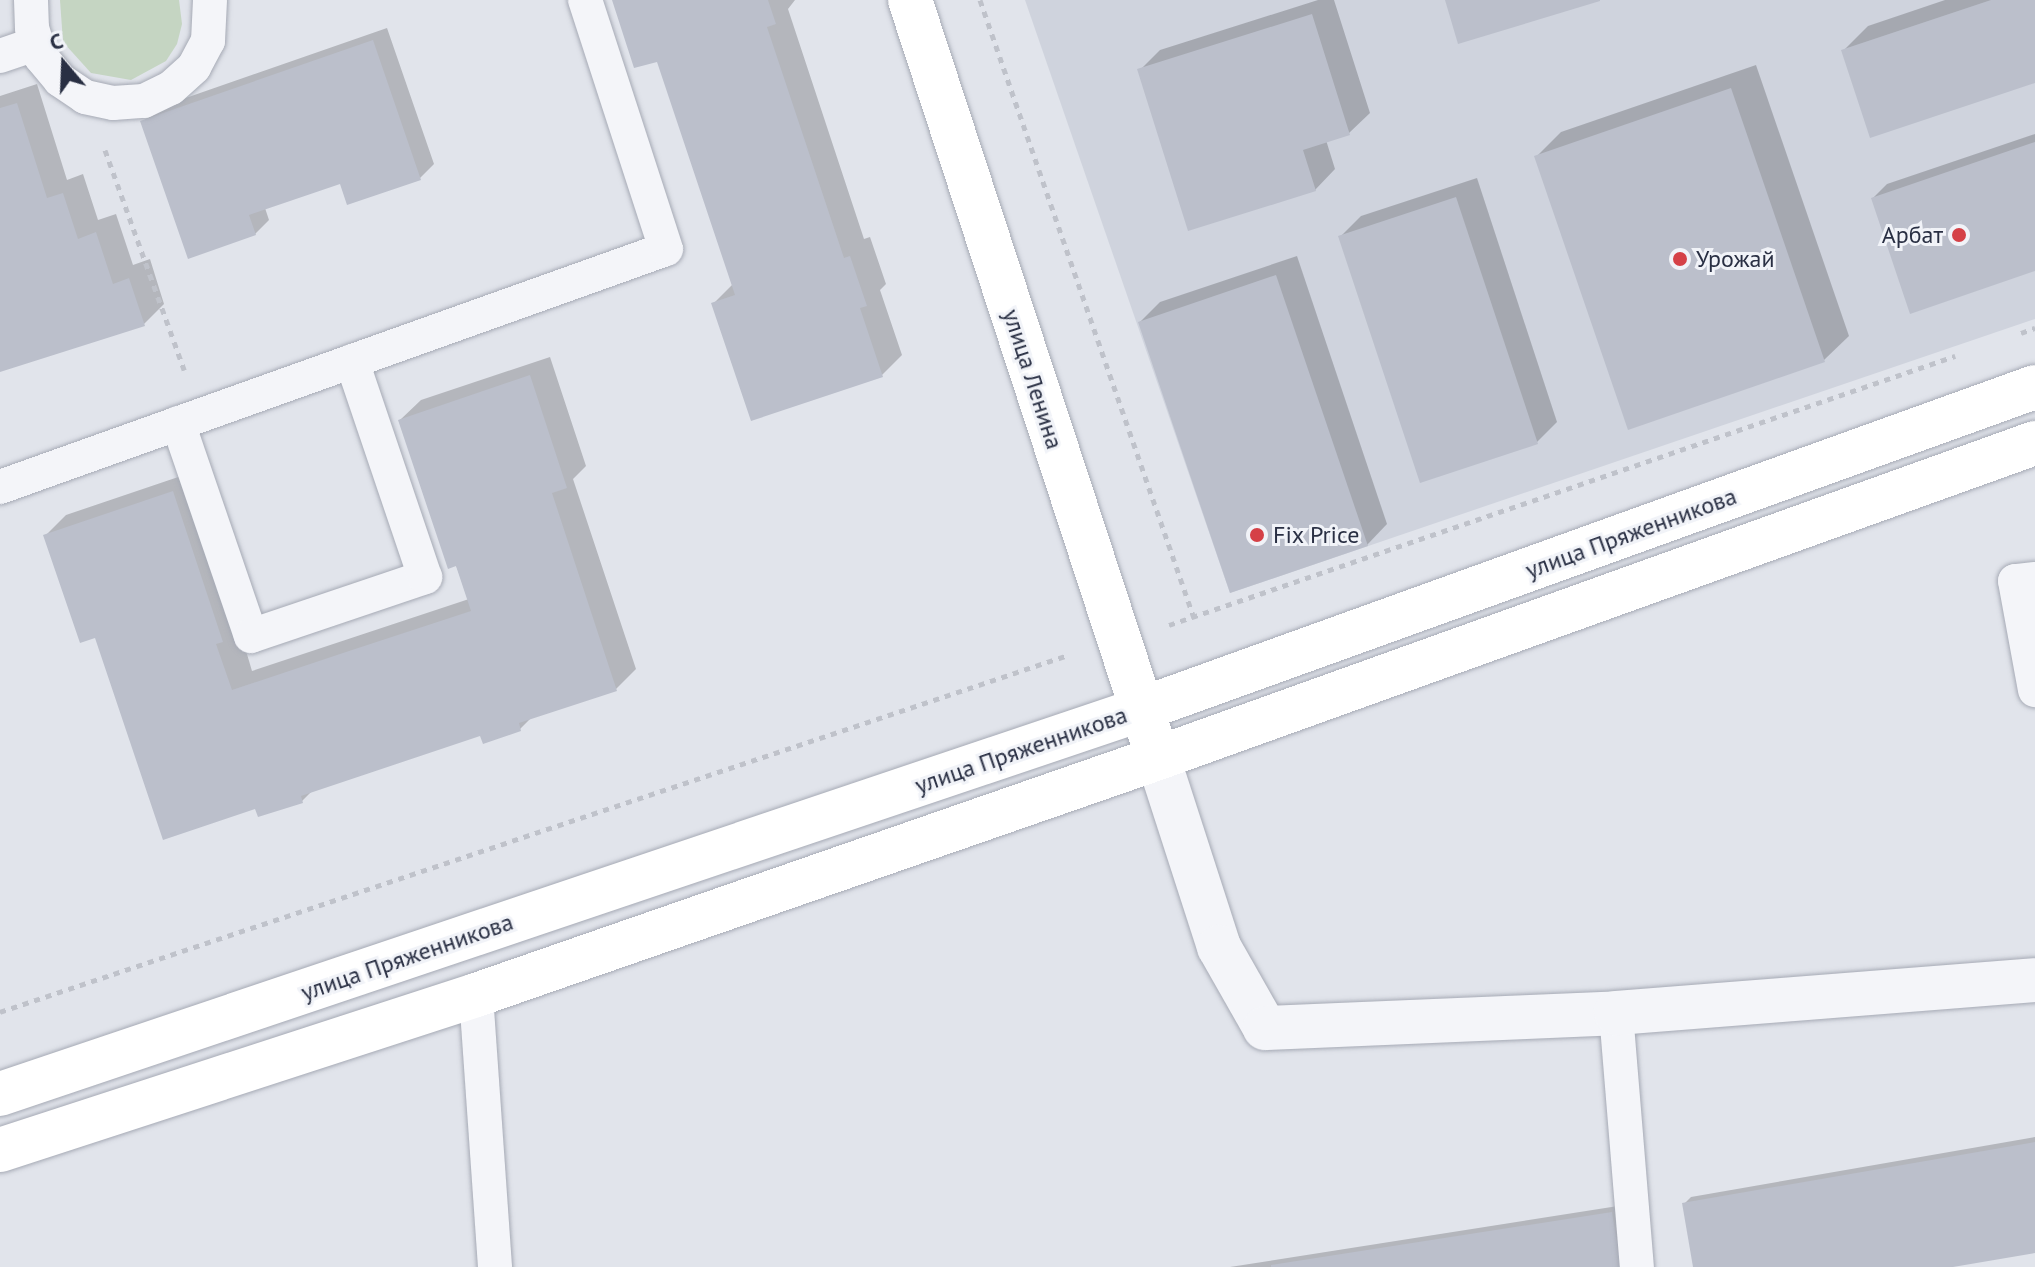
<!DOCTYPE html>
<html>
<head>
<meta charset="utf-8">
<style>
  body { margin:0 }
  #map { position:relative; width:2035px; height:1267px; overflow:hidden; background:#e1e4eb; font-family:"PT Sans",sans-serif }
  div>[style] { position:absolute }
  .built>* { inset:0; background:#cfd3dd }
  .green>* { inset:0; background:#c5d5c2 }
  .shadow>* { inset:0; background:#0003 }
  .building>* { inset:0; background:#bbbfcb }
  .path>* { height:5px; margin-top:-2.5px; transform-origin:0; background:repeating-linear-gradient(90deg,#bfc2ca 0 6px,transparent 0 12px) }
  .roads { filter:drop-shadow(0 0 2px #a6aab5) drop-shadow(0 0 2px #a6aab5) }
  .lane>* { height:34px; margin:-17px; padding:0 17px; transform-origin:17px; border-radius:17px; background:#f4f5f9 }
  .street>* { height:44px; margin:-22px; padding:0 22px; transform-origin:22px; border-radius:22px; background:#f4f5f9 }
  .secondary>* { height:44px; margin:-22px; padding:0 22px; transform-origin:22px; border-radius:22px; background:#fff }
  .dots>* { width:22px; height:22px; translate:-50% -50%; box-sizing:border-box; border:4px solid #f1f3f8; border-radius:50% }
  span { translate:-50% -50%; white-space:nowrap; text-align:center; line-height:1.15; -webkit-text-stroke:6px #f1f3f8; paint-order:stroke }
  .poi-label { font-size:24px; color:#292f43 }
  .right { translate:-100% -50%; text-align:right }
  .left { translate:0 -50%; text-align:left }
  .street-label { font-size:24px; color:#292f43 }
  .north { position:absolute; left:24px; top:24px; width:80px; height:80px; -webkit-text-stroke:6px #f1f3f8; paint-order:stroke; rotate:341deg; font-size:22px; font-weight:700; line-height:32px; text-align:center; color:#292f43 }
  .north::after { content:''; display:block; margin:auto; width:28px; height:36px; background:#292f43; clip-path:polygon(50% 0,100% 100%,50% 72%,0 100%) }
</style>
</head>
<body>
<div id="map">
  <div class="built">
    <div style="clip-path:polygon(1025px 0,2035px 0,2035px 319px,1230px 593px)"></div>
  </div>
  <div class="green">
    <div style="clip-path:polygon(60px 0,179px 0,182px 24px,177px 44px,166px 61px,131px 80px,91px 73px,63px 42px)"></div>
  </div>
  <div class="shadow">
    <div style="clip-path:polygon(614px 0,795px 0,788px 9px,864px 239px,870px 237px,886px 284px,880px 290px,902px 355px,882px 375px,714px 303px,733px 284px,659px 59px)"></div>
    <div style="clip-path:polygon(1318px 0,1334px 0,1370px 113px,1349px 133px,1326px 140px,1335px 169px,1315px 190px,1140px 70px,1160px 50px)"></div>
    <div style="clip-path:polygon(1945px 0,2035px 0,2035px 80px,1843px 51px,1868px 26px)"></div>
    <div style="clip-path:polygon(387px 28px,434px 164px,420px 178px,341px 182px,265px 208px,269px 220px,255px 234px,143px 122px,157px 108px)"></div>
    <div style="clip-path:polygon(1756px 65px,1849px 336px,1824px 360px,1536px 157px,1561px 132px)"></div>
    <div style="clip-path:polygon(37px 84px,67px 180px,83px 174px,98px 220px,116px 214px,133px 265px,150px 259px,164px 304px,144px 324px,0 369px,0 96px)"></div>
    <div style="clip-path:polygon(2035px 134px,2035px 269px,1873px 198px,1887px 184px)"></div>
    <div style="clip-path:polygon(1477px 178px,1557px 422px,1537px 442px,1341px 236px,1361px 216px)"></div>
    <div style="clip-path:polygon(1297px 256px,1387px 524px,1367px 545px,1140px 322px,1160px 302px)"></div>
    <div style="clip-path:polygon(550px 357px,586px 466px,573px 479px,636px 669px,616px 689px,532px 717px,520px 729px,481px 733px,314px 789px,302px 801px,257px 807px,96px 636px,46px 535px,66px 515px,193px 472px,252px 671px,469px 599px,400px 420px,421px 400px)"></div>
    <div style="clip-path:polygon(2035px 1137px,2035px 1251px,1941px 1267px,1695px 1267px,1684px 1204px,1691px 1197px)"></div>
    <div style="clip-path:polygon(1618px 1206px,1628px 1267px,1230px 1267px)"></div>
  </div>
  <div class="building">
    <div style="clip-path:polygon(612px 0,768px 0,776px 24px,767px 27px,844px 258px,850px 256px,867px 306px,860px 308px,883px 377px,751px 421px,711px 303px,735px 295px,657px 62px,634px 68px)"></div>
    <div style="clip-path:polygon(1445px 0,1600px 0,1600px 1px,1458px 44px)"></div>
    <div style="clip-path:polygon(1991px 0,2035px 0,2035px 83px,1870px 138px,1841px 50px)"></div>
    <div style="clip-path:polygon(1312px 14px,1350px 135px,1303px 150px,1316px 191px,1188px 231px,1137px 69px)"></div>
    <div style="clip-path:polygon(373px 40px,421px 180px,347px 205px,340px 184px,249px 215px,256px 235px,188px 259px,140px 121px)"></div>
    <div style="clip-path:polygon(1731px 88px,1825px 362px,1628px 430px,1534px 156px)"></div>
    <div style="clip-path:polygon(17px 103px,47px 198px,63px 193px,78px 239px,96px 232px,113px 284px,129px 278px,145px 326px,0 372px,0 108px)"></div>
    <div style="clip-path:polygon(2035px 142px,2035px 271px,1910px 314px,1871px 198px)"></div>
    <div style="clip-path:polygon(1456px 197px,1538px 444px,1420px 483px,1338px 236px)"></div>
    <div style="clip-path:polygon(1276px 275px,1368px 546px,1230px 593px,1138px 322px)"></div>
    <div style="clip-path:polygon(530px 375px,567px 488px,552px 493px,617px 691px,519px 723px,521px 731px,483px 744px,480px 736px,301px 796px,303px 803px,258px 817px,255px 809px,163px 840px,95px 638px,80px 643px,43px 535px,173px 491px,223px 642px,216px 644px,232px 690px,349px 651px,471px 611px,456px 566px,448px 569px,398px 420px)"></div>
    <div style="clip-path:polygon(2035px 1142px,2035px 1253px,1953px 1267px,1693px 1267px,1682px 1203px)"></div>
    <div style="clip-path:polygon(1612px 1212px,1621px 1267px,1271px 1267px,1271px 1265px)"></div>
  </div>
  <div class="path">
    <div style="left:980px;top:0;width:654px;rotate:70.9deg"></div>
    <div style="left:105px;top:150px;width:234px;rotate:70.2deg"></div>
    <div style="left:2021px;top:333px;width:15px;rotate:-20deg"></div>
    <div style="left:1169px;top:625px;width:831px;rotate:-18.89deg"></div>
    <div style="left:0;top:1012px;width:1126px;rotate:-18.48deg"></div>
  </div>
  <div class="roads">
    <div class="lane">
      <div style="left:31px;top:0;width:28px;rotate:88deg"></div>
      <div style="left:32px;top:28px;width:30px;rotate:73deg"></div>
      <div style="left:41px;top:57px;width:30px;rotate:50deg"></div>
      <div style="left:60px;top:80px;width:30px;rotate:34deg"></div>
      <div style="left:85px;top:97px;width:29px;rotate:12deg"></div>
      <div style="left:113px;top:103px;width:31px;rotate:-4deg"></div>
      <div style="left:144px;top:101px;width:30px;rotate:-26deg"></div>
      <div style="left:171px;top:88px;width:31px;rotate:-42deg"></div>
      <div style="left:194px;top:67px;width:30px;rotate:-62deg"></div>
      <div style="left:208px;top:41px;width:41px;rotate:-87.2deg"></div>
      <div style="left:0;top:56px;width:39px;rotate:-19deg"></div>
      <div style="left:178px;top:423px;width:225px;rotate:71.1deg"></div>
      <div style="left:251px;top:636px;width:184px;rotate:-18.7deg"></div>
      <div style="left:425px;top:577px;width:228px;rotate:-108.7deg"></div>
      <div style="left:0;top:487px;width:707px;rotate:-19.66deg"></div>
      <div style="left:666px;top:249px;width:262px;rotate:-108deg"></div>
      <div style="left:2035px;top:579px;width:20px;rotate:174deg"></div>
      <div style="left:2015px;top:581px;width:111px;rotate:79.6deg"></div>
      <div style="left:476px;top:995px;width:273px;rotate:86deg"></div>
      <div style="left:1616px;top:1013px;width:255px;rotate:85.3deg"></div>
    </div>
    <div class="street">
      <div style="left:1158px;top:758px;width:199px;rotate:72.1deg"></div>
      <div style="left:1219px;top:947px;width:93px;rotate:60.4deg"></div>
      <div style="left:1265px;top:1028px;width:351px;rotate:-2.4deg"></div>
      <div style="left:1616px;top:1013px;width:420px;rotate:-4.5deg"></div>
    </div>
    <div class="secondary">
      <div style="left:910px;top:0;width:775px;rotate:71.89deg"></div>
      <div style="left:0;top:1094px;width:1205px;rotate:-18.63deg"></div>
      <div style="left:1142px;top:709px;width:949px;rotate:-19.83deg"></div>
      <div style="left:0;top:1150px;width:501px;rotate:-18.04deg"></div>
      <div style="left:476px;top:995px;width:722px;rotate:-19.16deg"></div>
      <div style="left:1158px;top:758px;width:932px;rotate:-19.76deg"></div>
    </div>
  </div>
  <div class="dots">
    <div style="left:1959px;top:235px;background:#d54147"></div>
    <div style="left:1680px;top:259px;background:#d54147"></div>
    <div style="left:1257px;top:535px;background:#d54147"></div>
  </div>
  <div class="poi-label">
    <span class="right" style="left:1943px;top:235px">Арбат</span>
    <span class="left" style="left:1696px;top:259px">Урожай</span>
    <span class="left" style="left:1273px;top:535px">Fix Price</span>
  </div>
  <div class="street-label">
    <span style="left:1033px;top:379px;rotate:72deg">улица Ленина</span>
    <span style="left:1631px;top:533px;rotate:-20deg">улица Пряженникова</span>
    <span style="left:1021px;top:750px;rotate:-19deg">улица Пряженникова</span>
    <span style="left:407px;top:957px;rotate:-19deg">улица Пряженникова</span>
  </div>
  <div class="north">С</div>
</div>
</body>
</html>
